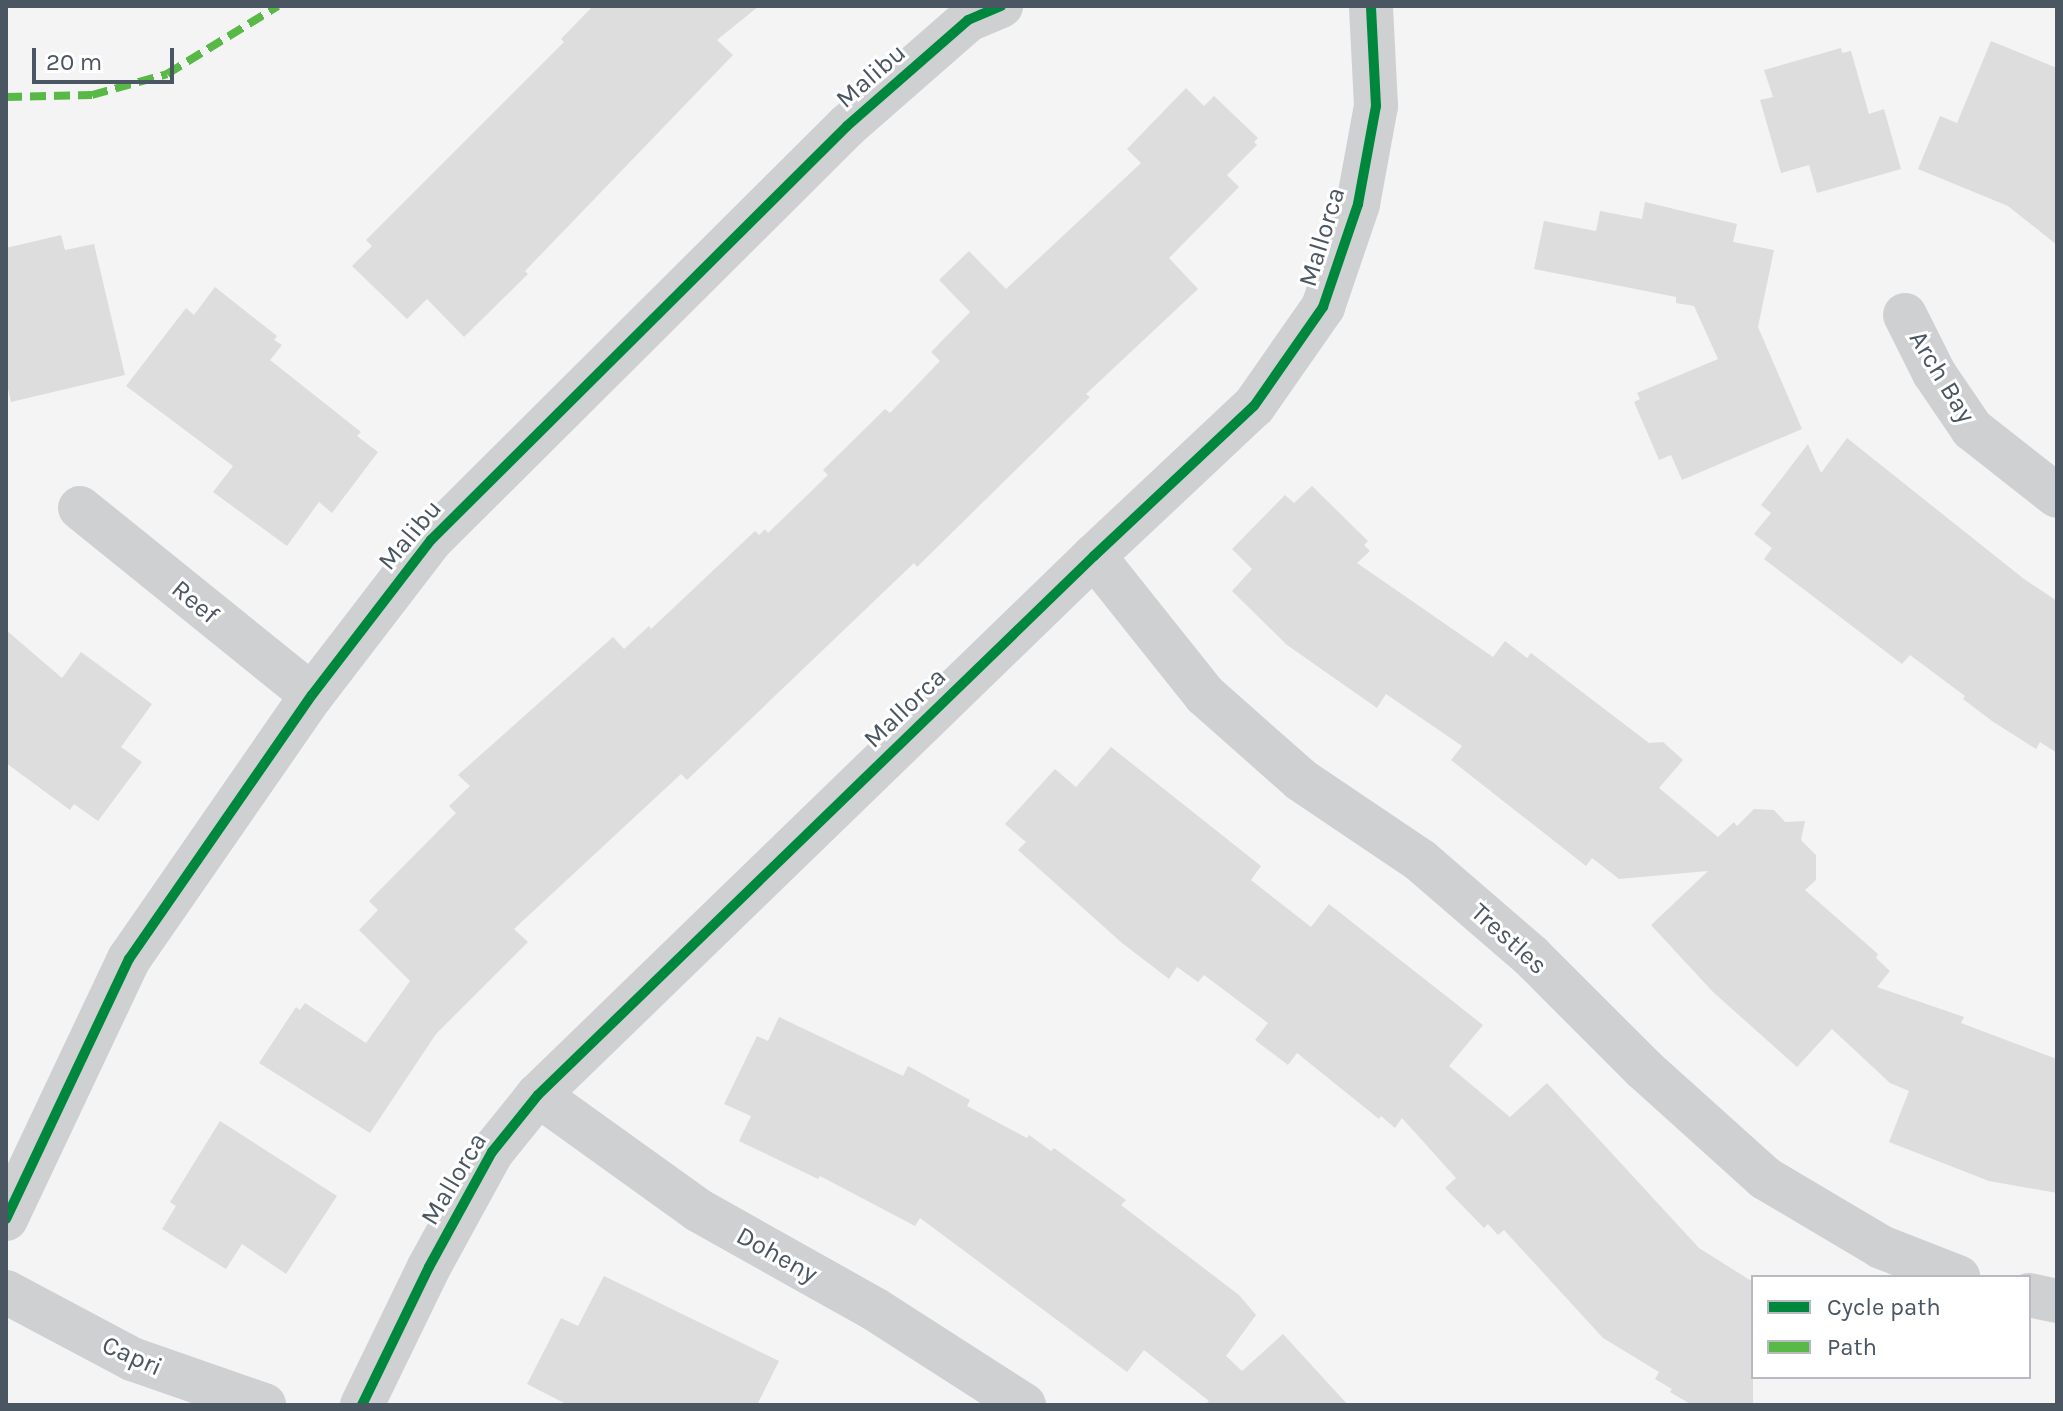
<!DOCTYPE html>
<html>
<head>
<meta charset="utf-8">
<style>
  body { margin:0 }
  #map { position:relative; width:2063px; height:1411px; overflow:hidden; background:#f4f4f4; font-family:Karla,sans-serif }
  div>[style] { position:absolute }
  .building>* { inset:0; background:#ddddde }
  .minor>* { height:44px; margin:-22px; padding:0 22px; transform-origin:22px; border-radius:22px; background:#ced0d2 }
  .quiet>* { height:8px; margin-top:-4px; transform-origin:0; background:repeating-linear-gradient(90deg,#58b947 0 16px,transparent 0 24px) }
  .cycleway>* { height:10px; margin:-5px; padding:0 5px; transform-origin:5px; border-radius:5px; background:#00873e }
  span { translate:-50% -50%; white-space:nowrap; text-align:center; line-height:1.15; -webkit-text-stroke:6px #fff; paint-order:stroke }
  .street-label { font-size:26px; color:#4a5661 }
  .frame { position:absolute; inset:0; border:8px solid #4a5661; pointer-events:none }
  .legend { position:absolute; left:1751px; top:1275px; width:280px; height:104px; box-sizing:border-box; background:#fff; border:2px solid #b7bbc0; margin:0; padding:10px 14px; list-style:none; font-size:24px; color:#4a5661 }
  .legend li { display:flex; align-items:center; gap:16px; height:40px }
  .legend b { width:40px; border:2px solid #b7bbc0 }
  .scale { position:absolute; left:32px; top:48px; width:142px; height:36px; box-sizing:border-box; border:4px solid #4a5661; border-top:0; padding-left:10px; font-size:24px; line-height:28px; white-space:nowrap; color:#4a5661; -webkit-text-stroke:6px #fff; paint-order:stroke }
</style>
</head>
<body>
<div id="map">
  <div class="building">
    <div style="clip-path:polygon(593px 6px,759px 6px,717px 40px,733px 55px,525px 271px,528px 274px,464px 337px,427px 299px,407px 319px,352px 266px,372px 246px,366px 240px,564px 42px,561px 39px)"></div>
    <div style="clip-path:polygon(1991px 41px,2057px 68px,2057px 245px,2008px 206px,1918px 169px,1940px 116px,1957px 123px)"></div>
    <div style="clip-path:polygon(1841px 48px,1842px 53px,1851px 51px,1869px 114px,1884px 109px,1901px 169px,1817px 193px,1809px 165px,1781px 173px,1760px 100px,1773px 97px,1764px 70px)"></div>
    <div style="clip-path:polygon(1186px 88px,1204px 106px,1214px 96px,1258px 138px,1254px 142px,1257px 145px,1227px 175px,1239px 187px,1169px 258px,1198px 289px,1086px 394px,1090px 397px,917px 567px,914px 563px,687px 780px,681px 774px,514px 929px,528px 942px,436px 1034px,370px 1133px,259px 1063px,296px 1007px,300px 1010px,305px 1003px,366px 1043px,410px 981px,359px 930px,378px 910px,369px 901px,456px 813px,449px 806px,470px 786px,458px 775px,613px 637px,624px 649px,649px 626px,651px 629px,755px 531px,759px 535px,765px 529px,768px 533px,828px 475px,823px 470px,885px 409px,890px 413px,940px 361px,931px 352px,970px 312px,939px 280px,969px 251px,1006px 289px,1141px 163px,1127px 149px)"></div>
    <div style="clip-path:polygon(1645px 202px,1737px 224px,1733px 242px,1774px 250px,1758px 327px,1802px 429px,1682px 480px,1671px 455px,1659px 460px,1634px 402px,1640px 399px,1637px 393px,1718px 359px,1694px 306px,1676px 303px,1676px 297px,1534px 269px,1544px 221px,1596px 231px,1600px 211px,1642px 219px)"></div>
    <div style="clip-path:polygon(61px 235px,65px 250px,94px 244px,125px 375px,11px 402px,6px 380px,6px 248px)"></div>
    <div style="clip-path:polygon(215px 287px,277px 336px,274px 340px,282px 345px,270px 360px,361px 432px,357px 436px,378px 452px,332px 513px,319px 502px,287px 546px,213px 492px,233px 466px,126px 386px,186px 308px,194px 315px)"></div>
    <div style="clip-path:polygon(1847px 438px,2024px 579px,2057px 601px,2057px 753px,2040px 742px,2036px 749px,1992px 721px,1963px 699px,1965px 696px,1910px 655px,1902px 664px,1764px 559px,1772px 548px,1754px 534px,1771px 513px,1761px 505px,1808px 444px,1821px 473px)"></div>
    <div style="clip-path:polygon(1312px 486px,1368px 541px,1364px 545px,1370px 551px,1357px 563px,1493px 657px,1505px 641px,1527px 658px,1531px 653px,1649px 743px,1663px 742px,1683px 760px,1659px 788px,1718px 837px,1734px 822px,1737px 826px,1754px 809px,1774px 810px,1785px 822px,1805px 821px,1801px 840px,1816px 855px,1816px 880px,1805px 890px,1878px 954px,1876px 958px,1890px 971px,1877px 987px,1964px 1017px,1961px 1023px,2057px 1059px,2057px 1193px,1989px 1181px,1889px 1142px,1909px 1091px,1890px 1083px,1832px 1029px,1797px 1067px,1713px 992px,1651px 925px,1708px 871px,1619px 879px,1592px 858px,1586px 866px,1451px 760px,1462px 746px,1386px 694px,1377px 708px,1287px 645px,1232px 591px,1252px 569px,1232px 549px,1285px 495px,1294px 503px)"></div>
    <div style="clip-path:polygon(6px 630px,62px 678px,81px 652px,152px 704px,121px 747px,142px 762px,98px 821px,74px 804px,70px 810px,6px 763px)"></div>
    <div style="clip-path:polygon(1111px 747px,1261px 866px,1251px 880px,1311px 927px,1329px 904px,1483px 1025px,1449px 1066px,1510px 1117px,1547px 1083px,1699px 1248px,1753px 1282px,1753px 1405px,1692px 1405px,1670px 1392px,1672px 1389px,1655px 1379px,1659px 1372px,1603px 1338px,1504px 1230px,1498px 1235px,1488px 1224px,1484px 1228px,1445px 1188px,1456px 1178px,1402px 1118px,1395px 1128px,1381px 1116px,1379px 1119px,1297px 1053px,1288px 1065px,1255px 1040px,1268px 1023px,1204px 975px,1198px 982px,1177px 967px,1169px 979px,1122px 943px,1018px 850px,1026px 842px,1005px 824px,1055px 769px,1076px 787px)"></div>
    <div style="clip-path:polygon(779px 1017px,903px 1076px,908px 1066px,970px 1100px,967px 1106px,1027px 1138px,1029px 1135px,1051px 1151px,1054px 1148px,1126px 1200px,1121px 1205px,1239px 1295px,1256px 1315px,1226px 1356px,1242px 1371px,1283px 1334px,1348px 1405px,1204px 1405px,1209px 1401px,1144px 1350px,1127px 1372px,920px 1218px,915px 1226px,820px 1176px,818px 1179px,739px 1141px,751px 1116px,724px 1104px,757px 1036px,768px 1041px)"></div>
    <div style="clip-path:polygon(220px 1121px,337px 1196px,286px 1274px,242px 1244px,226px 1269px,162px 1229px,176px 1206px,170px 1202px)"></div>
    <div style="clip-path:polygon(604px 1276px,779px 1361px,757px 1405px,568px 1405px,527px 1384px,561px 1318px,578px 1326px)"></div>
  </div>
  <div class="minor">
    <div style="left:1905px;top:315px;width:65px;rotate:63.4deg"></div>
    <div style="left:1934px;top:373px;width:68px;rotate:55.8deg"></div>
    <div style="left:1972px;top:429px;width:108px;rotate:38.2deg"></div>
    <div style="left:80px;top:508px;width:298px;rotate:38.9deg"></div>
    <div style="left:1094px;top:556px;width:178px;rotate:51.4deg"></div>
    <div style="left:1205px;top:695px;width:128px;rotate:41.5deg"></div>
    <div style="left:1301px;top:780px;width:145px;rotate:34deg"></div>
    <div style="left:1421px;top:861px;width:145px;rotate:40.8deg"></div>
    <div style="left:1531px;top:956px;width:160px;rotate:45deg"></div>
    <div style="left:1644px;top:1069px;width:163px;rotate:42deg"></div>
    <div style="left:1765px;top:1178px;width:135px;rotate:30.7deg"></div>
    <div style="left:1881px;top:1247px;width:83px;rotate:21.3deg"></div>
    <div style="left:538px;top:1095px;width:197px;rotate:35.7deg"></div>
    <div style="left:698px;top:1210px;width:204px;rotate:29.3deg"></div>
    <div style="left:876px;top:1310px;width:176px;rotate:32.7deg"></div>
    <div style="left:6px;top:1219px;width:288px;rotate:-64.7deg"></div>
    <div style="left:129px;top:959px;width:321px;rotate:-55.3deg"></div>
    <div style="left:312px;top:695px;width:195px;rotate:-52.5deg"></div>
    <div style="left:431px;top:540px;width:587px;rotate:-44.86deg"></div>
    <div style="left:847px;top:126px;width:161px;rotate:-41.2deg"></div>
    <div style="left:968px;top:20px;width:36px;rotate:-23deg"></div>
    <div style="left:6px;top:1292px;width:143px;rotate:28deg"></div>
    <div style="left:132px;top:1359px;width:140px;rotate:19.2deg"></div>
    <div style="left:2029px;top:1295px;width:29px;rotate:12deg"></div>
    <div style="left:362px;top:1405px;width:153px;rotate:-64.1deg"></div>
    <div style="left:429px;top:1267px;width:131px;rotate:-61.3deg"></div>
    <div style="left:492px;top:1152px;width:73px;rotate:-51.1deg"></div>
    <div style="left:538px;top:1095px;width:774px;rotate:-44.11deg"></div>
    <div style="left:1094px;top:556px;width:219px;rotate:-43.2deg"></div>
    <div style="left:1254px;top:406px;width:121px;rotate:-55.1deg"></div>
    <div style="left:1323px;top:307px;width:109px;rotate:-71.2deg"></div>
    <div style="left:1358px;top:204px;width:100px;rotate:-79.6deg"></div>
    <div style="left:1376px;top:106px;width:100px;rotate:-92.9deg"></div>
  </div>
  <div class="quiet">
    <div style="left:6px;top:97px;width:86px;rotate:-1.3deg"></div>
    <div style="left:92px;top:95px;width:78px;rotate:-15.6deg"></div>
    <div style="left:167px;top:74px;width:130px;rotate:-31.5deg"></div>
  </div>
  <div class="cycleway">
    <div style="left:6px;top:1219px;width:288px;rotate:-64.7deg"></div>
    <div style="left:129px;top:959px;width:321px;rotate:-55.3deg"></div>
    <div style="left:312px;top:695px;width:195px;rotate:-52.5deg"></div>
    <div style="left:431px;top:540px;width:587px;rotate:-44.86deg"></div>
    <div style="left:847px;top:126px;width:161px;rotate:-41.2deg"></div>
    <div style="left:968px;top:20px;width:36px;rotate:-23deg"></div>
    <div style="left:362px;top:1405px;width:153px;rotate:-64.1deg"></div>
    <div style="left:429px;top:1267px;width:131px;rotate:-61.3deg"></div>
    <div style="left:492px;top:1152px;width:73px;rotate:-51.1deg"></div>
    <div style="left:538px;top:1095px;width:774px;rotate:-44.11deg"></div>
    <div style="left:1094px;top:556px;width:219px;rotate:-43.2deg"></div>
    <div style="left:1254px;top:406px;width:121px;rotate:-55.1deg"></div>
    <div style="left:1323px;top:307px;width:109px;rotate:-71.2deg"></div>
    <div style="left:1358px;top:204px;width:100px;rotate:-79.6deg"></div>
    <div style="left:1376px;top:106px;width:100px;rotate:-92.9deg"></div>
  </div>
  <div class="street-label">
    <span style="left:871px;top:76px;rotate:-41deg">Malibu</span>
    <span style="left:1322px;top:237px;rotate:-73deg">Mallorca</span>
    <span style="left:1942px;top:377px;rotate:59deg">Arch Bay</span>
    <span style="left:410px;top:535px;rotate:-50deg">Malibu</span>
    <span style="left:195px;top:602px;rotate:40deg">Reef</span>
    <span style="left:905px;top:708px;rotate:-44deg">Mallorca</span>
    <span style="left:1509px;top:939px;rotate:42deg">Trestles</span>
    <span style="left:454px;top:1179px;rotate:-59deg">Mallorca</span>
    <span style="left:777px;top:1255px;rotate:29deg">Doheny</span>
    <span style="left:132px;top:1356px;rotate:24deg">Capri</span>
  </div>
  <div class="frame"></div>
  <ul class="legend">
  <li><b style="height:10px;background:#00873e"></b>Cycle path</li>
  <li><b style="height:10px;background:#58b947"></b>Path</li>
  </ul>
  <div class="scale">20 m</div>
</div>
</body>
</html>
